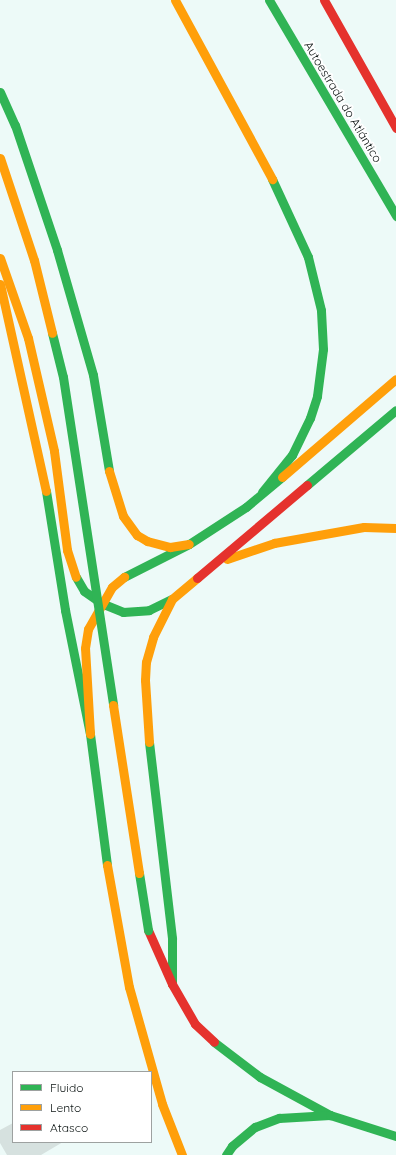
<!DOCTYPE html>
<html>
<head>
<meta charset="utf-8">
<style>
  body { margin:0 }
  #map { position:relative; width:396px; height:1155px; overflow:hidden; background:#edfaf8; font-family:Quicksand,sans-serif }
  div>[style] { position:absolute }
  .building>* { inset:0; background:#d6e1df }
  .fast>* { height:9px; margin:-4.5px; padding:0 4.5px; transform-origin:4.5px; border-radius:4.5px; background:#30b455 }
  .slow>* { height:9px; margin:-4.5px; padding:0 4.5px; transform-origin:4.5px; border-radius:4.5px; background:#ff9f0a }
  .jam>* { height:9px; margin:-4.5px; padding:0 4.5px; transform-origin:4.5px; border-radius:4.5px; background:#e5322d }
  .fast-bridge>* { height:9px; margin:-4.5px; padding:0 4.5px; transform-origin:4.5px; border-radius:4.5px; background:#30b455 }
  .slow-bridge>* { height:9px; margin:-4.5px; padding:0 4.5px; transform-origin:4.5px; border-radius:4.5px; background:#ff9f0a }
  span { translate:-50% -50%; white-space:nowrap; text-align:center; line-height:1.15; -webkit-text-stroke:4px #fff; paint-order:stroke }
  .street-label { font-size:12px; color:#0b1312 }
  .legend { position:absolute; left:12px; top:1071px; width:140px; height:72px; box-sizing:border-box; background:#fff; border:1px solid #9da1a0; margin:0; padding:5px 7px; list-style:none; font-size:12px; color:#0b1312 }
  .legend li { display:flex; align-items:center; gap:8px; height:20px }
  .legend b { width:20px; border:1px solid #9da1a0 }
</style>
</head>
<body>
<div id="map">
  <div class="building">
    <div style="clip-path:polygon(13px 1123px,13px 1142px,63px 1142px,41px 1155px,7px 1155px,0 1143px,0 1130px)"></div>
  </div>
  <div class="fast">
    <div style="left:269px;top:0;width:251px;rotate:59.5deg"></div>
    <div style="left:0;top:92px;width:36px;rotate:66deg"></div>
    <div style="left:15px;top:125px;width:132px;rotate:71.4deg"></div>
    <div style="left:57px;top:250px;width:130px;rotate:73.9deg"></div>
    <div style="left:93px;top:375px;width:97px;rotate:80.5deg"></div>
    <div style="left:307px;top:485px;width:116px;rotate:-40.1deg"></div>
    <div style="left:46px;top:491px;width:121px;rotate:80.9deg"></div>
    <div style="left:65px;top:610px;width:126px;rotate:78.6deg"></div>
    <div style="left:90px;top:734px;width:132px;rotate:82.6deg"></div>
    <div style="left:262px;top:492px;width:48px;rotate:-51deg"></div>
    <div style="left:292px;top:455px;width:41px;rotate:-64.1deg"></div>
    <div style="left:310px;top:418px;width:23px;rotate:-72deg"></div>
    <div style="left:317px;top:396px;width:47px;rotate:-82.7deg"></div>
    <div style="left:323px;top:349px;width:39px;rotate:-93deg"></div>
    <div style="left:321px;top:310px;width:55px;rotate:-103.8deg"></div>
    <div style="left:308px;top:257px;width:86px;rotate:-114.8deg"></div>
    <div style="left:76px;top:577px;width:16px;rotate:60deg"></div>
    <div style="left:84px;top:591px;width:21px;rotate:35deg"></div>
    <div style="left:101px;top:603px;width:24px;rotate:22deg"></div>
    <div style="left:123px;top:612px;width:26px;rotate:-4deg"></div>
    <div style="left:149px;top:610px;width:25px;rotate:-26deg"></div>
    <div style="left:124px;top:577px;width:73px;rotate:-26.9deg"></div>
    <div style="left:189px;top:544px;width:68px;rotate:-33deg"></div>
    <div style="left:246px;top:507px;width:47px;rotate:-39.8deg"></div>
    <div style="left:149px;top:742px;width:198px;rotate:83.3deg"></div>
    <div style="left:172px;top:939px;width:45px;rotate:90deg"></div>
    <div style="left:214px;top:1042px;width:58px;rotate:37.3deg"></div>
    <div style="left:260px;top:1077px;width:80px;rotate:28.5deg"></div>
    <div style="left:226px;top:1155px;width:11px;rotate:-56deg"></div>
    <div style="left:232px;top:1146px;width:30px;rotate:-40deg"></div>
    <div style="left:255px;top:1127px;width:26px;rotate:-21deg"></div>
    <div style="left:279px;top:1118px;width:51px;rotate:-3.4deg"></div>
    <div style="left:330px;top:1115px;width:69px;rotate:17.7deg"></div>
  </div>
  <div class="slow">
    <div style="left:175px;top:0;width:204px;rotate:61.5deg"></div>
    <div style="left:0;top:258px;width:85px;rotate:70.7deg"></div>
    <div style="left:28px;top:338px;width:116px;rotate:77deg"></div>
    <div style="left:54px;top:451px;width:100px;rotate:82.5deg"></div>
    <div style="left:67px;top:550px;width:28px;rotate:72deg"></div>
    <div style="left:0;top:284px;width:212px;rotate:77.5deg"></div>
    <div style="left:109px;top:471px;width:47px;rotate:72.7deg"></div>
    <div style="left:123px;top:516px;width:24px;rotate:54deg"></div>
    <div style="left:137px;top:535px;width:12px;rotate:31deg"></div>
    <div style="left:147px;top:541px;width:24px;rotate:15deg"></div>
    <div style="left:170px;top:547px;width:19px;rotate:-9deg"></div>
    <div style="left:282px;top:477px;width:150px;rotate:-40.7deg"></div>
    <div style="left:227px;top:559px;width:50px;rotate:-18.8deg"></div>
    <div style="left:274px;top:543px;width:91px;rotate:-10.1deg"></div>
    <div style="left:364px;top:527px;width:32px;rotate:2deg"></div>
    <div style="left:90px;top:734px;width:86px;rotate:-93.3deg"></div>
    <div style="left:85px;top:648px;width:19px;rotate:-81deg"></div>
    <div style="left:88px;top:629px;width:48px;rotate:-60.3deg"></div>
    <div style="left:112px;top:587px;width:16px;rotate:-40deg"></div>
    <div style="left:149px;top:742px;width:62px;rotate:-93.7deg"></div>
    <div style="left:145px;top:680px;width:18px;rotate:-87deg"></div>
    <div style="left:146px;top:662px;width:26px;rotate:-74deg"></div>
    <div style="left:153px;top:637px;width:42px;rotate:-63.4deg"></div>
    <div style="left:172px;top:599px;width:33px;rotate:-40deg"></div>
    <div style="left:107px;top:865px;width:124px;rotate:79.8deg"></div>
    <div style="left:129px;top:987px;width:122px;rotate:74.2deg"></div>
    <div style="left:162px;top:1104px;width:55px;rotate:68.6deg"></div>
  </div>
  <div class="jam">
    <div style="left:324px;top:0;width:147px;rotate:60.6deg"></div>
    <div style="left:197px;top:578px;width:144px;rotate:-40.2deg"></div>
    <div style="left:148px;top:930px;width:59px;rotate:66deg"></div>
    <div style="left:172px;top:984px;width:46px;rotate:60.1deg"></div>
    <div style="left:195px;top:1024px;width:26px;rotate:43deg"></div>
  </div>
  <div class="fast-bridge">
    <div style="left:52px;top:333px;width:45px;rotate:76deg"></div>
    <div style="left:63px;top:377px;width:332px;rotate:81.3deg"></div>
    <div style="left:139px;top:873px;width:58px;rotate:81deg"></div>
  </div>
  <div class="slow-bridge">
    <div style="left:0;top:158px;width:108px;rotate:71.6deg"></div>
    <div style="left:34px;top:260px;width:75px;rotate:76.1deg"></div>
    <div style="left:113px;top:705px;width:170px;rotate:81.2deg"></div>
  </div>
  <div class="street-label">
    <span style="left:343px;top:102px;rotate:59deg">Autoestrada do Atlántico</span>
  </div>
  <ul class="legend">
  <li><b style="height:5px;background:#30b455"></b>Fluido</li>
  <li><b style="height:5px;background:#ff9f0a"></b>Lento</li>
  <li><b style="height:5px;background:#e5322d"></b>Atasco</li>
  </ul>
</div>
</body>
</html>
